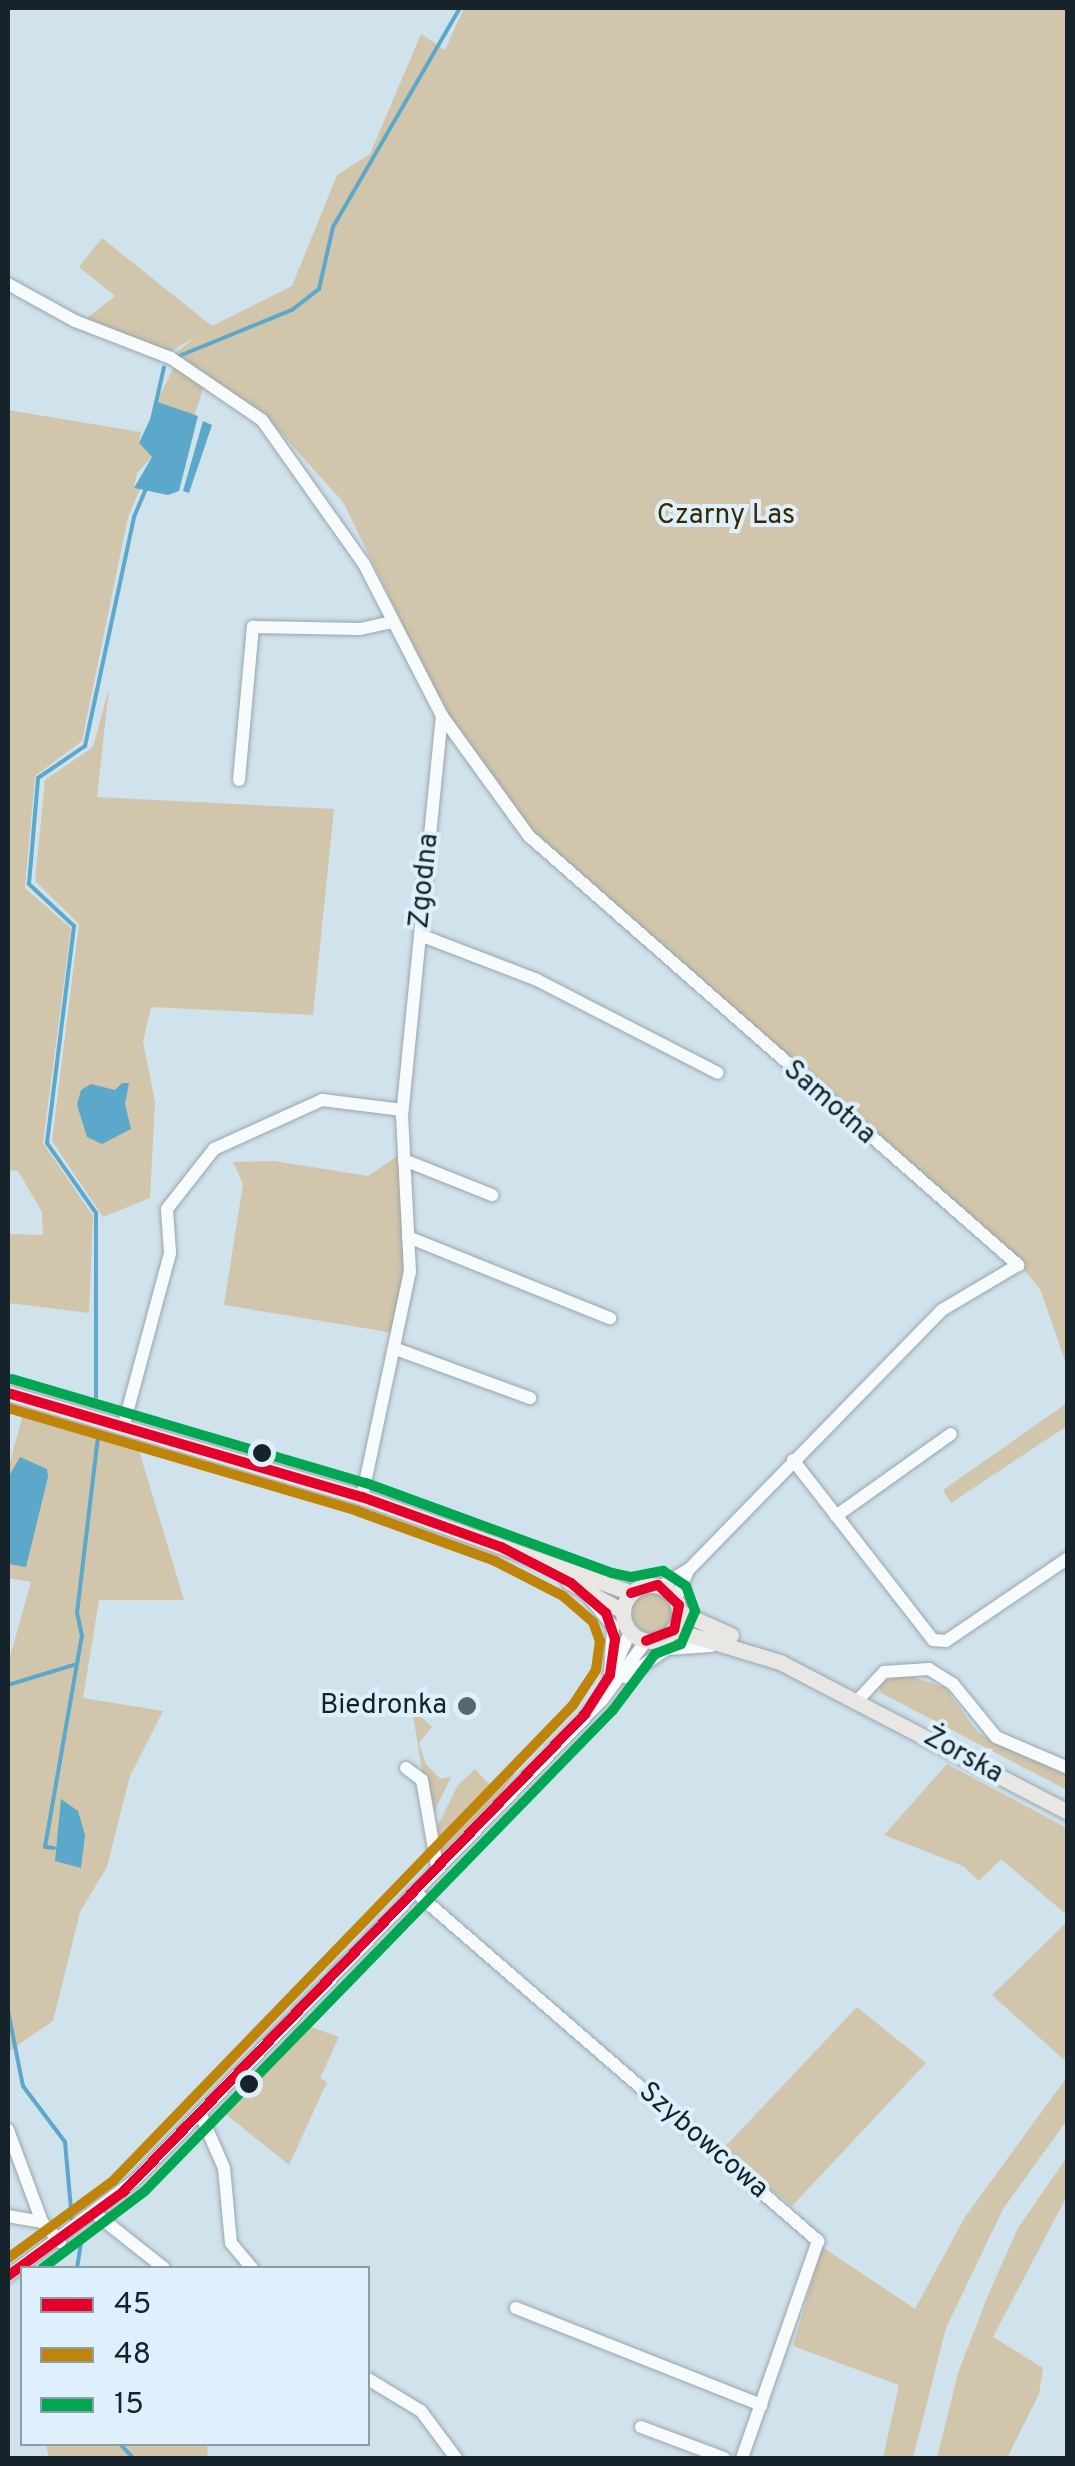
<!DOCTYPE html>
<html>
<head>
<meta charset="utf-8">
<style>
  body { margin:0 }
  #map { position:relative; width:1075px; height:2466px; overflow:hidden; background:#d0e2ec; font-family:Overpass,sans-serif }
  div>[style] { position:absolute }
  .green>* { inset:0; background:#d1c5ab }
  .round { border-radius:50% }
  .water>* { inset:0; background:#5ca8ca }
  .stream>* { height:4px; margin:-2px; padding:0 2px; transform-origin:2px; border-radius:2px; background:#5ca8ca }
  .roads { filter:drop-shadow(0 0 2px #98a6ae) drop-shadow(0 0 2px #98a6ae) }
  .minor>* { height:12px; margin:-6px; padding:0 6px; transform-origin:6px; border-radius:6px; background:#f8fbfc }
  .major>* { height:15px; margin:-7.5px; padding:0 7.5px; transform-origin:7.5px; border-radius:7.5px; background:#e8e7e3 }
  .major>.ring { margin:-7.5px; padding:0; box-sizing:content-box; background:none; border:15px solid #e8e7e3; border-radius:50% }
  .bus-1>* { height:10px; margin:-5px; padding:0 5px; transform-origin:5px; border-radius:5px; background:#e4002b }
  .bus-2>* { height:10px; margin:-5px; padding:0 5px; transform-origin:5px; border-radius:5px; background:#bf850a }
  .bus-3>* { height:10px; margin:-5px; padding:0 5px; transform-origin:5px; border-radius:5px; background:#00a651 }
  .dots>* { width:28px; height:28px; translate:-50% -50%; box-sizing:border-box; border:5px solid #ddf0fc; border-radius:50% }
  span { translate:-50% -50%; white-space:nowrap; text-align:center; line-height:1.15; -webkit-text-stroke:8px #ddf0fc; paint-order:stroke }
  .park-label { font-size:28px; color:#3a2703 }
  .street-label { font-size:28px; color:#17232a }
  .poi-label { font-size:28px; color:#17232a }
  .right { translate:-100% -50%; text-align:right }
  .frame { position:absolute; inset:0; border:10px solid #17232a; pointer-events:none }
  .legend { position:absolute; left:20px; top:2266px; width:350px; height:180px; box-sizing:border-box; background:#ddf0fc; border:2px solid #8e9ea8; margin:0; padding:12px 18px; list-style:none; font-size:30px; color:#17232a }
  .legend li { display:flex; align-items:center; gap:20px; height:50px }
  .legend b { width:50px; border:2px solid #8e9ea8 }
</style>
</head>
<body>
<div id="map">
  <div class="green">
    <div style="clip-path:polygon(464px 8px,1067px 8px,1067px 1366px,1040px 1289px,1005px 1247px,527px 827px,444px 708px,343px 502px,263px 413px,174px 354px,197px 336px,170px 352px,87px 318px,115px 296px,79px 267px,102px 238px,212px 326px,292px 286px,337px 175px,370px 154px,421px 34px,445px 50px)"></div>
    <div style="clip-path:polygon(174px 367px,204px 386px,194px 417px,157px 401px)"></div>
    <div style="clip-path:polygon(8px 410px,141px 432px,139px 443px,152px 457px,137px 473px,134px 487px,140px 489px,128px 517px,82px 741px,35px 776px,25px 888px,71px 928px,43px 1143px,93px 1216px,89px 1313px,8px 1303px,8px 1234px,43px 1235px,42px 1212px,18px 1171px,8px 1170px)"></div>
    <div style="clip-path:polygon(109px 688px,97px 797px,334px 809px,313px 1015px,151px 1007px,143px 1042px,155px 1102px,150px 1198px,103px 1217px,52px 1141px,79px 924px,35px 881px,45px 780px,93px 747px)"></div>
    <div style="clip-path:polygon(399px 1155px,404px 1258px,394px 1333px,224px 1305px,243px 1184px,233px 1162px,274px 1161px,368px 1176px)"></div>
    <div style="clip-path:polygon(1067px 1403px,1067px 1426px,951px 1503px,943px 1490px)"></div>
    <div style="clip-path:polygon(24px 1410px,137px 1444px,184px 1600px,99px 1600px,83px 1698px,163px 1711px,130px 1776px,107px 1867px,80px 1912px,53px 2021px,8px 2052px,8px 1664px,31px 1582px,8px 1578px,8px 1470px)"></div>
    <div class="round" style="left:632px;top:1593px;width:40px;height:40px"></div>
    <div style="clip-path:polygon(902px 1674px,945px 1687px,978px 1733px,1067px 1775px,1067px 1790px,881px 1693px,878px 1684px)"></div>
    <div style="clip-path:polygon(418px 1714px,432px 1727px,419px 1743px,426px 1764px,441px 1779px,451px 1777px,430px 1820px,413px 1715px)"></div>
    <div style="clip-path:polygon(513px 1761px,514px 1775px,496px 1800px,440px 1854px,432px 1837px,458px 1785px,475px 1769px,491px 1786px)"></div>
    <div style="clip-path:polygon(947px 1764px,1067px 1828px,1067px 1915px,1001px 1859px,979px 1881px,963px 1866px,884px 1835px)"></div>
    <div style="clip-path:polygon(1067px 1922px,1068px 2055px,1063px 2059px,992px 1995px)"></div>
    <div style="clip-path:polygon(857px 2007px,926px 2063px,792px 2206px,722px 2150px)"></div>
    <div style="clip-path:polygon(300px 2023px,339px 2037px,320px 2078px,327px 2082px,289px 2165px,222px 2111px)"></div>
    <div style="clip-path:polygon(1067px 2077px,1067px 2120px,1003px 2209px,946px 2328px,913px 2458px,883px 2458px,899px 2385px,793px 2346px,822px 2247px,915px 2309px,965px 2217px)"></div>
    <div style="clip-path:polygon(1067px 2157px,1067px 2196px,993px 2337px,1043px 2368px,1039px 2394px,1007px 2458px,937px 2458px,958px 2373px,989px 2293px,1018px 2228px)"></div>
    <div style="clip-path:polygon(46px 2444px,207px 2444px,208px 2458px,49px 2458px)"></div>
  </div>
  <div class="water">
    <div style="clip-path:polygon(158px 402px,198px 416px,179px 491px,168px 495px,134px 488px,152px 457px,139px 443px)"></div>
    <div style="clip-path:polygon(203px 421px,212px 425px,189px 493px,183px 491px)"></div>
    <div style="clip-path:polygon(122px 1083px,129px 1083px,125px 1104px,131px 1129px,102px 1144px,87px 1137px,77px 1105px,81px 1090px,91px 1084px,115px 1090px)"></div>
    <div style="clip-path:polygon(20px 1457px,47px 1469px,48px 1477px,26px 1567px,8px 1564px,8px 1478px)"></div>
    <div style="clip-path:polygon(61px 1799px,78px 1811px,85px 1835px,81px 1868px,55px 1861px)"></div>
  </div>
  <div class="stream">
    <div style="left:179px;top:356px;width:122px;rotate:-22.2deg"></div>
    <div style="left:292px;top:310px;width:34px;rotate:-38deg"></div>
    <div style="left:319px;top:289px;width:64px;rotate:-77.3deg"></div>
    <div style="left:333px;top:227px;width:253px;rotate:-59.9deg"></div>
    <div style="left:152px;top:420px;width:54px;rotate:-77.2deg"></div>
    <div style="left:96px;top:1397px;width:184px;rotate:-90deg"></div>
    <div style="left:96px;top:1213px;width:85px;rotate:-125deg"></div>
    <div style="left:47px;top:1143px;width:219px;rotate:-82.9deg"></div>
    <div style="left:74px;top:926px;width:62px;rotate:-137deg"></div>
    <div style="left:29px;top:884px;width:106px;rotate:-85.1deg"></div>
    <div style="left:38px;top:778px;width:57px;rotate:-34.2deg"></div>
    <div style="left:85px;top:746px;width:234px;rotate:-77.9deg"></div>
    <div style="left:134px;top:517px;width:33px;rotate:-67deg"></div>
    <div style="left:8px;top:1685px;width:69px;rotate:-16.9deg"></div>
    <div style="left:54px;top:1848px;width:9px;rotate:-174deg"></div>
    <div style="left:45px;top:1847px;width:214px;rotate:-80.1deg"></div>
    <div style="left:82px;top:1636px;width:24px;rotate:-102deg"></div>
    <div style="left:77px;top:1613px;width:177px;rotate:-83.2deg"></div>
    <div style="left:8px;top:2011px;width:76px;rotate:78.7deg"></div>
    <div style="left:23px;top:2086px;width:70px;rotate:53.1deg"></div>
    <div style="left:65px;top:2142px;width:78px;rotate:84.9deg"></div>
    <div style="left:77px;top:2268px;width:24px;rotate:-81deg"></div>
    <div style="left:120px;top:2444px;width:19px;rotate:47deg"></div>
  </div>
  <div class="roads">
    <div class="minor">
      <div style="left:8px;top:284px;width:77px;rotate:28.9deg"></div>
      <div style="left:75px;top:321px;width:103px;rotate:21.1deg"></div>
      <div style="left:171px;top:358px;width:110px;rotate:34.3deg"></div>
      <div style="left:262px;top:420px;width:176px;rotate:54.7deg"></div>
      <div style="left:364px;top:564px;width:171px;rotate:62.8deg"></div>
      <div style="left:442px;top:716px;width:148px;rotate:54.1deg"></div>
      <div style="left:529px;top:836px;width:651px;rotate:41.26deg"></div>
      <div style="left:1018px;top:1265px;width:88px;rotate:149.4deg"></div>
      <div style="left:942px;top:1310px;width:362px;rotate:134.3deg"></div>
      <div style="left:689px;top:1569px;width:32px;rotate:148deg"></div>
      <div style="left:239px;top:780px;width:154px;rotate:-84.8deg"></div>
      <div style="left:253px;top:627px;width:107px;rotate:1.1deg"></div>
      <div style="left:360px;top:629px;width:34px;rotate:-12deg"></div>
      <div style="left:420px;top:935px;width:125px;rotate:21deg"></div>
      <div style="left:537px;top:980px;width:203px;rotate:27.2deg"></div>
      <div style="left:404px;top:1160px;width:95px;rotate:21.7deg"></div>
      <div style="left:408px;top:1237px;width:218px;rotate:21.9deg"></div>
      <div style="left:396px;top:1349px;width:143px;rotate:20.1deg"></div>
      <div style="left:124px;top:1424px;width:177px;rotate:-74.9deg"></div>
      <div style="left:170px;top:1253px;width:44px;rotate:-93.9deg"></div>
      <div style="left:167px;top:1209px;width:76px;rotate:-51.9deg"></div>
      <div style="left:214px;top:1149px;width:119px;rotate:-24.4deg"></div>
      <div style="left:322px;top:1100px;width:81px;rotate:7.1deg"></div>
      <div style="left:793px;top:1460px;width:228px;rotate:52.1deg"></div>
      <div style="left:933px;top:1640px;width:13px;rotate:4deg"></div>
      <div style="left:946px;top:1641px;width:148px;rotate:-34.2deg"></div>
      <div style="left:362px;top:1497px;width:230px;rotate:-78deg"></div>
      <div style="left:410px;top:1272px;width:156px;rotate:-92.9deg"></div>
      <div style="left:402px;top:1116px;width:402px;rotate:-84.3deg"></div>
      <div style="left:836px;top:1516px;width:141px;rotate:-35.5deg"></div>
      <div style="left:589px;top:1597px;width:38px;rotate:51deg"></div>
      <div style="left:613px;top:1627px;width:48px;rotate:93.6deg"></div>
      <div style="left:676px;top:1598px;width:30px;rotate:-66deg"></div>
      <div style="left:615px;top:1666px;width:37px;rotate:-66deg"></div>
      <div style="left:626px;top:1677px;width:50px;rotate:-34.3deg"></div>
      <div style="left:667px;top:1649px;width:44px;rotate:-3.9deg"></div>
      <div style="left:857px;top:1701px;width:40px;rotate:-47deg"></div>
      <div style="left:884px;top:1672px;width:45px;rotate:-3.8deg"></div>
      <div style="left:929px;top:1669px;width:28px;rotate:32deg"></div>
      <div style="left:953px;top:1684px;width:68px;rotate:50.9deg"></div>
      <div style="left:996px;top:1737px;width:78px;rotate:23.3deg"></div>
      <div style="left:406px;top:1768px;width:20px;rotate:37deg"></div>
      <div style="left:422px;top:1780px;width:87px;rotate:80.1deg"></div>
      <div style="left:414px;top:1891px;width:535px;rotate:40.9deg"></div>
      <div style="left:818px;top:2241px;width:230px;rotate:109.3deg"></div>
      <div style="left:200px;top:2113px;width:60px;rotate:66.4deg"></div>
      <div style="left:224px;top:2168px;width:75px;rotate:84.7deg"></div>
      <div style="left:231px;top:2243px;width:33px;rotate:50deg"></div>
      <div style="left:8px;top:2130px;width:98px;rotate:69.7deg"></div>
      <div style="left:42px;top:2222px;width:27px;rotate:48deg"></div>
      <div style="left:97px;top:2215px;width:85px;rotate:38.3deg"></div>
      <div style="left:8px;top:2216px;width:35px;rotate:10deg"></div>
      <div style="left:8px;top:2276px;width:158px;rotate:-37deg"></div>
      <div style="left:134px;top:2181px;width:671px;rotate:-45.78deg"></div>
      <div style="left:602px;top:1700px;width:74px;rotate:-53.3deg"></div>
      <div style="left:516px;top:2308px;width:264px;rotate:21.6deg"></div>
      <div style="left:368px;top:2379px;width:62px;rotate:31.1deg"></div>
      <div style="left:421px;top:2411px;width:59px;rotate:53.3deg"></div>
      <div style="left:641px;top:2427px;width:89px;rotate:20.5deg"></div>
    </div>
    <div class="major">
      <div style="left:8px;top:1393px;width:369px;rotate:16.4deg"></div>
      <div style="left:362px;top:1497px;width:286px;rotate:19.6deg"></div>
      <div style="left:569px;top:1582px;width:61px;rotate:28.2deg"></div>
      <div class="ring" style="left:623px;top:1585px;width:41px;height:41px"></div>
      <div style="left:680px;top:1612px;width:56px;rotate:24.3deg"></div>
      <div style="left:674px;top:1630px;width:111px;rotate:16.8deg"></div>
      <div style="left:780px;top:1662px;width:325px;rotate:27.5deg"></div>
    </div>
  </div>
  <div class="bus-1">
    <div style="left:8px;top:1393px;width:369px;rotate:16.4deg"></div>
    <div style="left:362px;top:1497px;width:148px;rotate:19.8deg"></div>
    <div style="left:501px;top:1547px;width:79px;rotate:27.2deg"></div>
    <div style="left:571px;top:1583px;width:46px;rotate:40.6deg"></div>
    <div style="left:606px;top:1613px;width:28px;rotate:71deg"></div>
    <div style="left:615px;top:1639px;width:36px;rotate:98deg"></div>
    <div style="left:610px;top:1675px;width:46px;rotate:122.7deg"></div>
    <div style="left:585px;top:1714px;width:665px;rotate:134.02deg"></div>
    <div style="left:123px;top:2192px;width:142px;rotate:143.9deg"></div>
    <div style="left:631px;top:1593px;width:28px;rotate:-17deg"></div>
    <div style="left:658px;top:1585px;width:29px;rotate:44deg"></div>
    <div style="left:679px;top:1605px;width:25px;rotate:101deg"></div>
    <div style="left:674px;top:1630px;width:30px;rotate:159deg"></div>
  </div>
  <div class="bus-2">
    <div style="left:8px;top:1408px;width:364px;rotate:16.4deg"></div>
    <div style="left:357px;top:1511px;width:147px;rotate:19.9deg"></div>
    <div style="left:495px;top:1561px;width:76px;rotate:27.2deg"></div>
    <div style="left:563px;top:1596px;width:40px;rotate:41deg"></div>
    <div style="left:593px;top:1622px;width:20px;rotate:70deg"></div>
    <div style="left:600px;top:1641px;width:29px;rotate:98deg"></div>
    <div style="left:596px;top:1670px;width:42px;rotate:123.3deg"></div>
    <div style="left:573px;top:1705px;width:662px;rotate:134.02deg"></div>
    <div style="left:113px;top:2181px;width:130px;rotate:143.7deg"></div>
  </div>
  <div class="bus-3">
    <div style="left:12px;top:1379px;width:369px;rotate:16.4deg"></div>
    <div style="left:366px;top:1483px;width:262px;rotate:20.1deg"></div>
    <div style="left:612px;top:1573px;width:19px;rotate:12deg"></div>
    <div style="left:631px;top:1577px;width:33px;rotate:-11deg"></div>
    <div style="left:663px;top:1571px;width:27px;rotate:33deg"></div>
    <div style="left:686px;top:1586px;width:27px;rotate:70deg"></div>
    <div style="left:695px;top:1611px;width:36px;rotate:113deg"></div>
    <div style="left:681px;top:1644px;width:28px;rotate:159deg"></div>
    <div style="left:655px;top:1654px;width:70px;rotate:126.9deg"></div>
    <div style="left:613px;top:1710px;width:671px;rotate:134.22deg"></div>
    <div style="left:145px;top:2191px;width:128px;rotate:143deg"></div>
  </div>
  <div class="dots">
    <div style="left:262px;top:1453px;background:#17232a"></div>
    <div style="left:467px;top:1706px;background:#58666e"></div>
    <div style="left:249px;top:2084px;background:#17232a"></div>
  </div>
  <div class="park-label">
    <span style="left:726px;top:516px">Czarny Las</span>
  </div>
  <div class="street-label">
    <span style="left:425px;top:881px;rotate:-84deg">Zgodna</span>
    <span style="left:829px;top:1103px;rotate:41deg">Samotna</span>
    <span style="left:963px;top:1756px;rotate:29deg">Żorska</span>
    <span style="left:703px;top:2141px;rotate:41deg">Szybowcowa</span>
  </div>
  <div class="poi-label">
    <span class="right" style="left:447px;top:1706px">Biedronka</span>
  </div>
  <div class="frame"></div>
  <ul class="legend">
  <li><b style="height:12px;background:#e4002b"></b>45</li>
  <li><b style="height:12px;background:#bf850a"></b>48</li>
  <li><b style="height:12px;background:#00a651"></b>15</li>
  </ul>
</div>
</body>
</html>
